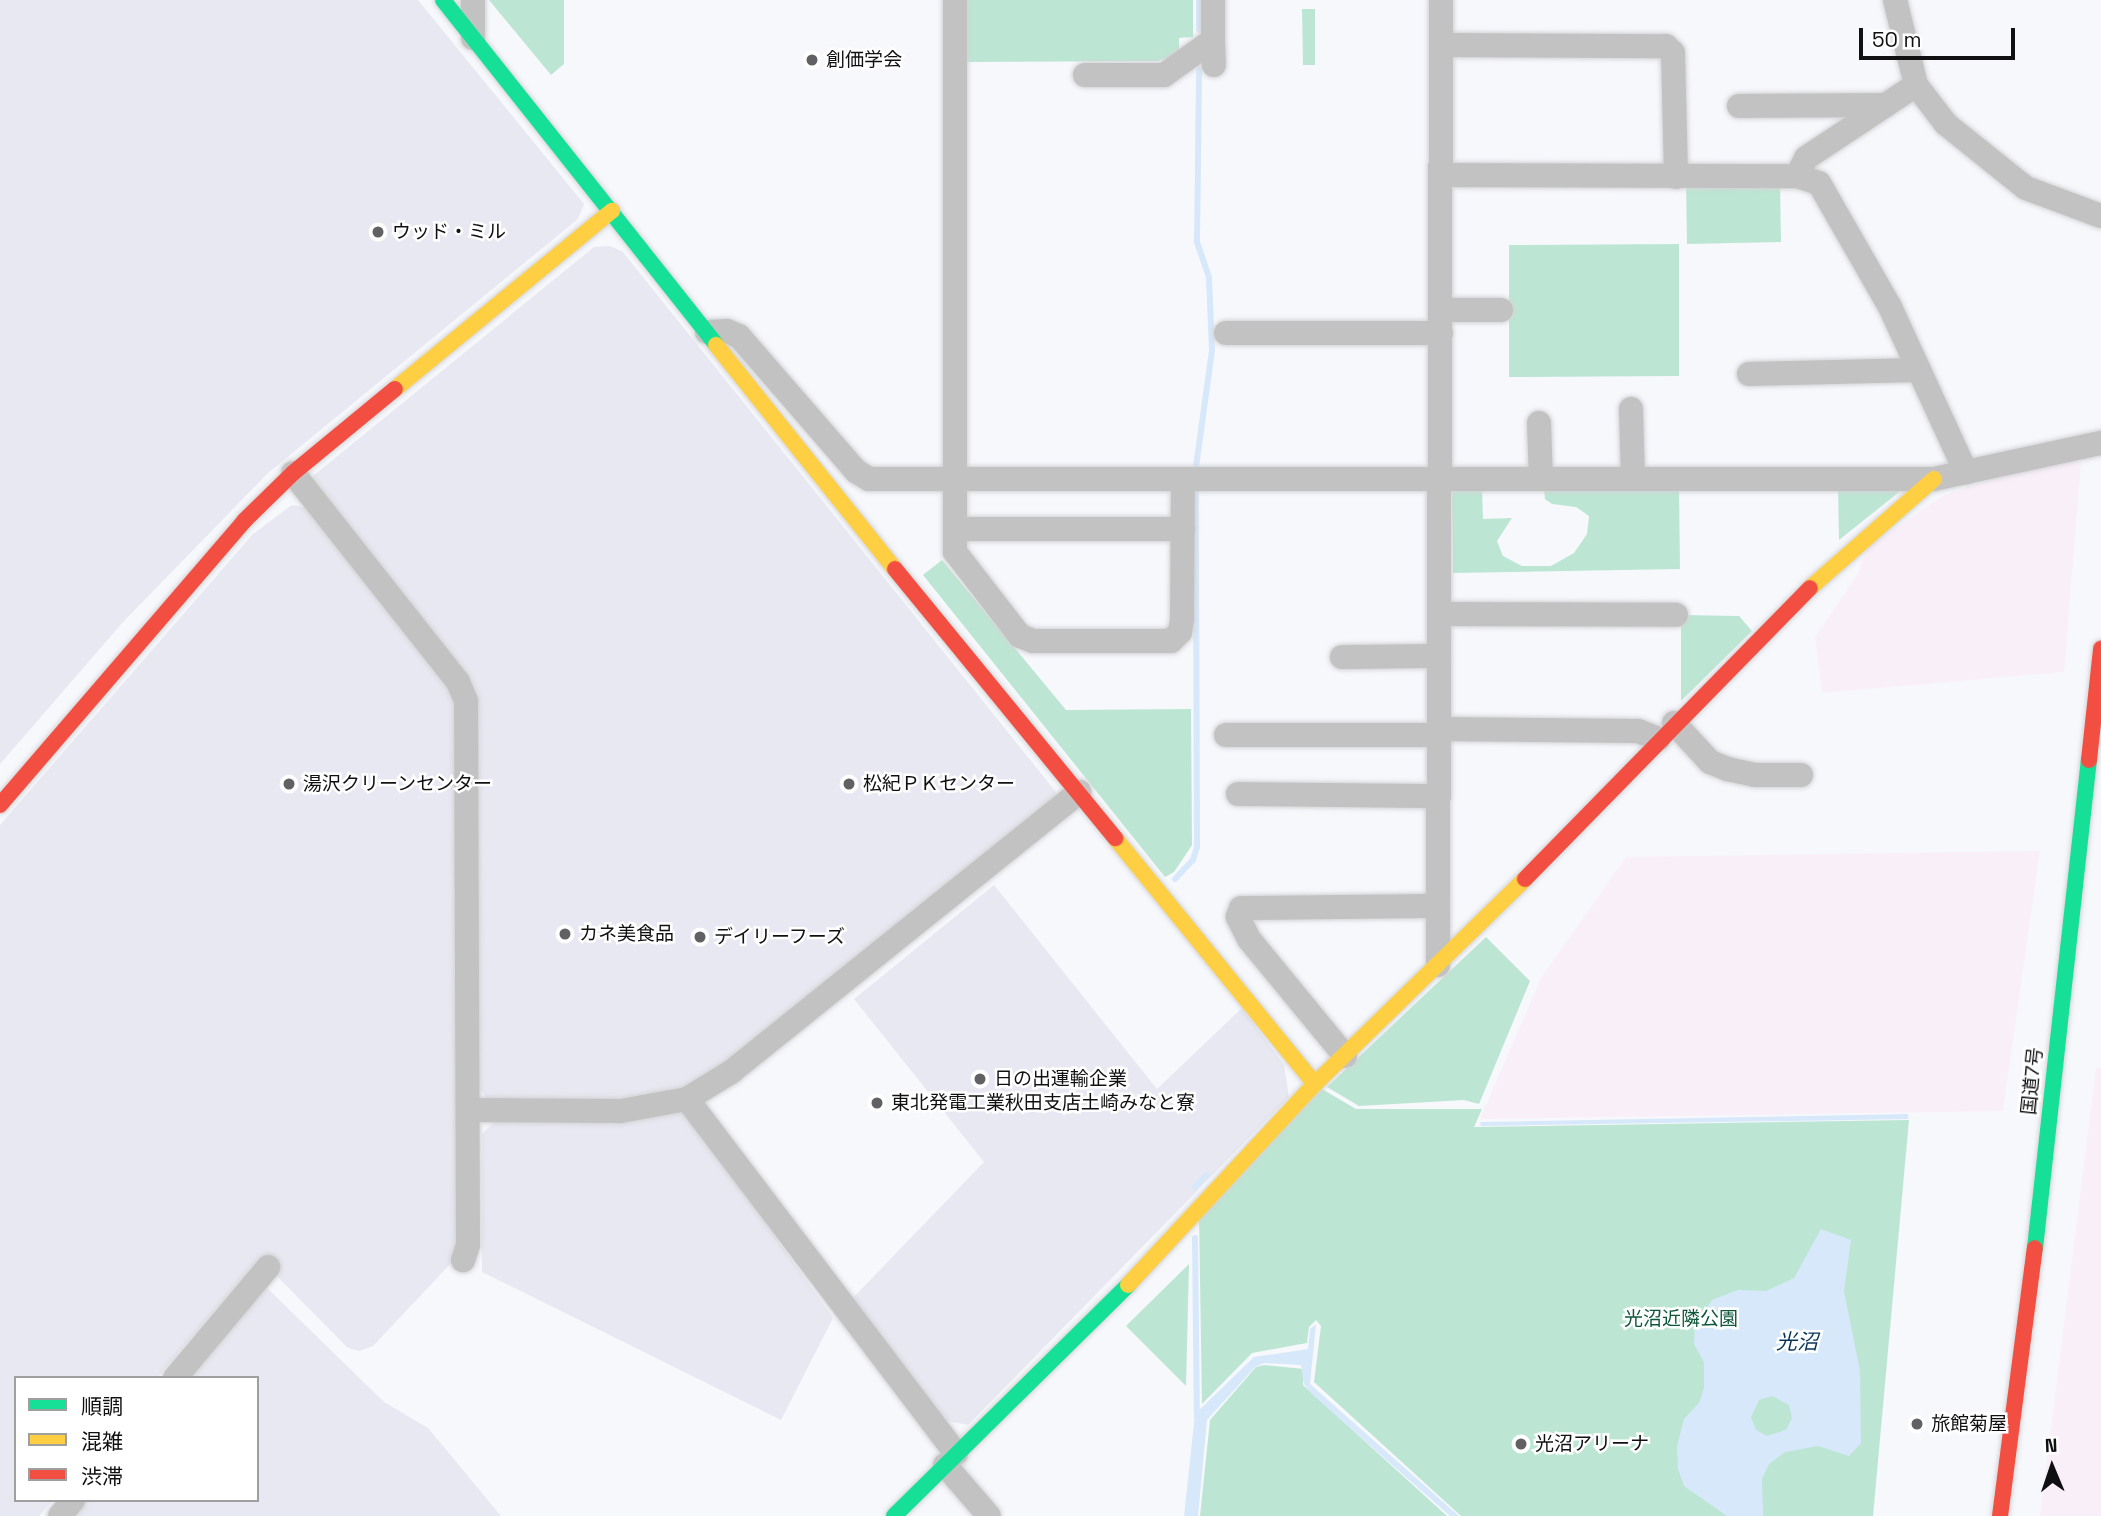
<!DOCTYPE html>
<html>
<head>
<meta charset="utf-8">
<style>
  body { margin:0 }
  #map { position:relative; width:2101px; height:1516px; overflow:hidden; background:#f7f8fc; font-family:"Space Grotesk","Noto Sans JP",sans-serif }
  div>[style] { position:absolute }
  .commercial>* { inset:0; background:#f9eff9 }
  .built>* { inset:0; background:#e7e8f1 }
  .green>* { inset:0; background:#bce6d3 }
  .water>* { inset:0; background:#d7e8fb }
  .stream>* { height:6px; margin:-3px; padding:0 3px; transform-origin:3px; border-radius:3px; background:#d7e8fb }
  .roads { filter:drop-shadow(0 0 2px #d3d4d6) drop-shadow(0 0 2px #d3d4d6) }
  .street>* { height:24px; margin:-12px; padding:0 12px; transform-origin:12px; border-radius:12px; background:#c3c2c3 }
  .fast>* { height:16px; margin:-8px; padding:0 8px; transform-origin:8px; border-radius:8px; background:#16e098 }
  .slow>* { height:16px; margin:-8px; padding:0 8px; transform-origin:8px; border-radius:8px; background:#ffcf43 }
  .jam>* { height:16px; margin:-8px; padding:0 8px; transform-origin:8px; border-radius:8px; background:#f24e42 }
  .dots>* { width:19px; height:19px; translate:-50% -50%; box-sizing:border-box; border:4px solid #fff; border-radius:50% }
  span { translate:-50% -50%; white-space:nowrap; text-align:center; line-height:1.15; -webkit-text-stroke:5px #fff; paint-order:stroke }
  .poi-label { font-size:19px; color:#101012 }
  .left { translate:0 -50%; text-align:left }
  .street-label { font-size:19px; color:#101012 }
  .park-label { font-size:19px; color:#0c573a }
  .water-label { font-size:21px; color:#06325a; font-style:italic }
  .legend { position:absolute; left:14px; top:1376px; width:245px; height:126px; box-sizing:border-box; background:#fff; border:2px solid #9f9fa0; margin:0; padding:9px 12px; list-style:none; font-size:21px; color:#101012 }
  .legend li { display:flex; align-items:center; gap:14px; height:35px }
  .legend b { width:35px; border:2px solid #9f9fa0 }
  .north { position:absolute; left:2017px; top:1432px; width:70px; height:70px; -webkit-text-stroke:5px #fff; paint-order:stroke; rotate:358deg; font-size:19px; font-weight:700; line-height:28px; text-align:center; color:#101012 }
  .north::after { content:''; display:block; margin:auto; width:24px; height:32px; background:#101012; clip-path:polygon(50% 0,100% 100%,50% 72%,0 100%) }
  .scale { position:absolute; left:1859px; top:28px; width:156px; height:32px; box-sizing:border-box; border:4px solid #101012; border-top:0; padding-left:9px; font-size:21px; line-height:24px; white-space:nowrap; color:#101012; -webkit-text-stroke:5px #fff; paint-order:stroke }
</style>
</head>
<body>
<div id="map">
  <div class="commercial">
    <div style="clip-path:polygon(2074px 460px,2081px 463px,2064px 672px,1822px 693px,1815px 637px,1858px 574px,1867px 548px,1942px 496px,1989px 480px)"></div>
    <div style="clip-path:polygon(2040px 851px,2003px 1111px,1480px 1119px,1541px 978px,1626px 857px)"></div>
    <div style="clip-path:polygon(2096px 1068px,2101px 1068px,2101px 1516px,2040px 1516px)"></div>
  </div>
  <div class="built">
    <div style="clip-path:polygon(0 0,418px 0,584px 204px,578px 219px,268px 473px,123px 622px,0 764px)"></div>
    <div style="clip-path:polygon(609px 246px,622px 251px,1056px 792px,1054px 799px,752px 1049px,681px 1088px,614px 1101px,492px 1104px,476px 1085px,476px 704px,316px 489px,313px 476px,594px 247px)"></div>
    <div style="clip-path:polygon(292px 505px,307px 508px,455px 699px,461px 1242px,455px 1259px,373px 1346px,359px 1351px,348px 1348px,259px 1258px,157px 1378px,16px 1378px,16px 1500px,53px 1500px,39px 1516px,0 1516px,0 825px,253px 534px)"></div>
    <div style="clip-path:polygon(994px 885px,1157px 1089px,1242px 1008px,1284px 1065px,1289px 1097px,968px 1425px,937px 1419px,849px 1302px,984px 1162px,854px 999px)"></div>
    <div style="clip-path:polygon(677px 1110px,687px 1113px,833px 1318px,781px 1420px,482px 1272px,482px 1134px,495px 1121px)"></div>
    <div style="clip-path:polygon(266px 1287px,384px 1402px,428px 1428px,501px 1516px,69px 1516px,83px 1500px,257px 1500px,257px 1378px,188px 1378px)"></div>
  </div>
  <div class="green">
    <div style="clip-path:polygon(489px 0,564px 0,564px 64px,551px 75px)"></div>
    <div style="clip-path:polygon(963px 0,1193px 0,1193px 37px,1179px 38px,1179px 54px,1158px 61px,964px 62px)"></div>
    <div style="clip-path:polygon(1302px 9px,1315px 9px,1315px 65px,1303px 65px)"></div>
    <div style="clip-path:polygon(1780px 182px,1781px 242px,1687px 244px,1686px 183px)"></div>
    <div style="clip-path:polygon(1679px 244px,1679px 376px,1509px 377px,1509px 245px)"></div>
    <div style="clip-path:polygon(1679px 485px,1680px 569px,1453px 573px,1452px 489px,1482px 489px,1483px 519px,1512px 518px,1497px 541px,1503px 556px,1522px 566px,1551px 566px,1574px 553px,1587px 534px,1589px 516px,1576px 507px,1552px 504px,1545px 499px,1544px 489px)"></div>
    <div style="clip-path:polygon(1908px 485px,1839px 540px,1838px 487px)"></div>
    <div style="clip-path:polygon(942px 560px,1066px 710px,1191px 709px,1192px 845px,1174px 872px,1165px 877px,923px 575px)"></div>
    <div style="clip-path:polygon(1681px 615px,1739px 616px,1752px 631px,1681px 701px)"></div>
    <div style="clip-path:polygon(1486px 937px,1530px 981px,1479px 1104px,1464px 1100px,1359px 1106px,1327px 1087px)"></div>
    <div style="clip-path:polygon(1322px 1089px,1356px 1109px,1482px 1109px,1474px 1127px,1909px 1120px,1873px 1516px,1461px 1516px,1314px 1382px,1321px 1326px,1316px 1320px,1309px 1327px,1307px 1343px,1252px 1353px,1202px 1404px,1199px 1216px)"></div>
    <div style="clip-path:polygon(1189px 1264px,1186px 1386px,1126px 1326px)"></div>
    <div style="clip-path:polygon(1264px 1365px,1304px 1369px,1303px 1385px,1447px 1516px,1200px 1516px,1210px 1420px,1256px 1367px)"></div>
  </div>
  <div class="water">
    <div style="clip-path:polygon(1908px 1114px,1908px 1119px,1481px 1126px,1480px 1122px)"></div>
    <div style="clip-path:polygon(evenodd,1821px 1229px,1851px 1240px,1844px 1291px,1860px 1371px,1861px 1443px,1849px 1456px,1818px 1446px,1785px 1452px,1769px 1464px,1762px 1479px,1763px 1516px,1727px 1516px,1684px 1486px,1678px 1469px,1677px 1446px,1684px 1419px,1699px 1403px,1704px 1388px,1704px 1362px,1694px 1344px,1695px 1325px,1712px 1300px,1738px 1290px,1766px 1291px,1794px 1278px,1821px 1229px,1772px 1396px,1789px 1405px,1792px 1418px,1786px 1430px,1767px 1436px,1756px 1430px,1751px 1417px,1759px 1400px,1772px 1396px)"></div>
    <div style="clip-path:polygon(1316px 1324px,1310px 1384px,1459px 1516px,1450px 1516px,1313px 1395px,1304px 1384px,1301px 1365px,1264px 1363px,1255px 1367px,1207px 1420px,1198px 1516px,1184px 1516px,1195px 1414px,1254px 1357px,1308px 1349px,1310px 1329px)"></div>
  </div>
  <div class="stream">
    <div style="left:1199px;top:29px;width:29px;rotate:-90deg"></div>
    <div style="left:1196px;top:467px;width:118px;rotate:-82.2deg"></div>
    <div style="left:1212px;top:350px;width:73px;rotate:-92.4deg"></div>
    <div style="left:1209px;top:277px;width:37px;rotate:-109deg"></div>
    <div style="left:1197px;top:242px;width:172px;rotate:-89.3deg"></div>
    <div style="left:1175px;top:879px;width:26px;rotate:-47deg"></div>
    <div style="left:1193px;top:860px;width:14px;rotate:-73deg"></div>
    <div style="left:1197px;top:847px;width:356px;rotate:-90.2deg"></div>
    <div style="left:1195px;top:1187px;width:17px;rotate:-45deg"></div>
    <div style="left:1195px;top:1238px;width:180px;rotate:89.4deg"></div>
  </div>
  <div class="roads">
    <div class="street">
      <div style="left:955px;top:0;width:552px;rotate:90deg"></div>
      <div style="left:955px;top:552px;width:106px;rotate:52.3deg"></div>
      <div style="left:1020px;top:636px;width:14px;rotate:21deg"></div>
      <div style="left:1033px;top:641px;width:138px"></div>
      <div style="left:1171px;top:641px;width:13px;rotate:-45deg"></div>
      <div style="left:1180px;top:632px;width:13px;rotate:-81deg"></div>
      <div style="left:1182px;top:619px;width:140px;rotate:-89.6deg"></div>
      <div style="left:1895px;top:0;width:88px;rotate:76.1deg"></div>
      <div style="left:1916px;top:85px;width:49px;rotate:52.4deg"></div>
      <div style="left:1946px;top:124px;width:102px;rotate:38.7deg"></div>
      <div style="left:2026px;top:188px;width:80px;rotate:20.5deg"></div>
      <div style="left:473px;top:38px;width:38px;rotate:-90deg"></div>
      <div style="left:1213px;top:40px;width:25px;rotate:88deg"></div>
      <div style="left:1441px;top:45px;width:225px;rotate:0.3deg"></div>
      <div style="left:1666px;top:46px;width:10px;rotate:45deg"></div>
      <div style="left:1673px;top:53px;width:124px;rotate:88.6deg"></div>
      <div style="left:1085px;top:75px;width:79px"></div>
      <div style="left:1164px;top:75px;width:60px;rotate:-35.5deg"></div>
      <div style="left:1213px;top:40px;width:40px;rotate:-90deg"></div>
      <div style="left:1739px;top:106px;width:142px;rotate:-0.4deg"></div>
      <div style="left:1442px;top:175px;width:355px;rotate:0.2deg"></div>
      <div style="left:1797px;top:176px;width:23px;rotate:18deg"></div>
      <div style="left:1819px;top:183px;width:143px;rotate:60.2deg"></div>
      <div style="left:1890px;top:307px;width:182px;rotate:65.3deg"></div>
      <div style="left:1797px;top:176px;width:20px;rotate:-63deg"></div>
      <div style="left:1806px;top:158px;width:132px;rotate:-33.6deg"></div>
      <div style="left:1441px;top:310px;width:60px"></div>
      <div style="left:707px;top:332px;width:20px;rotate:-3deg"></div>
      <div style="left:727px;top:331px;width:13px;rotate:23deg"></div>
      <div style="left:739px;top:336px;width:179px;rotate:49.1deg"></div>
      <div style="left:856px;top:471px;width:15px;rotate:32deg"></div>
      <div style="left:869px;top:479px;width:1065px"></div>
      <div style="left:1934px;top:479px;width:171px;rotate:-12.2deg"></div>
      <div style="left:1226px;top:333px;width:215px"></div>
      <div style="left:1749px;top:374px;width:170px;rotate:-1.3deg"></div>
      <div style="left:1631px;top:409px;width:70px;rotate:88.4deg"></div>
      <div style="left:1539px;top:423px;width:56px;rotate:88deg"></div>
      <div style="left:293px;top:473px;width:266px;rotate:51.7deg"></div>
      <div style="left:458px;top:682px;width:21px;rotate:67deg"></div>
      <div style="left:466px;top:701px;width:544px;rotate:89.79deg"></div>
      <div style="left:468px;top:1245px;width:16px;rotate:108deg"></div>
      <div style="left:955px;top:529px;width:228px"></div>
      <div style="left:1440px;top:614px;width:236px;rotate:0.2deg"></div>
      <div style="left:1342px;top:657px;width:97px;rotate:-0.6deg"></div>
      <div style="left:1674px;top:723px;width:53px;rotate:47.3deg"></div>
      <div style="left:1710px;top:762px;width:18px;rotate:22deg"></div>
      <div style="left:1727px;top:769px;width:29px;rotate:12deg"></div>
      <div style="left:1755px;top:775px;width:46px"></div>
      <div style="left:1438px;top:729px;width:200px;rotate:0.6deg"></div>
      <div style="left:1638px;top:731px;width:22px;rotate:21deg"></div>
      <div style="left:1226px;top:735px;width:212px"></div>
      <div style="left:1238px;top:794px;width:200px;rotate:0.6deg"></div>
      <div style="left:1438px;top:965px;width:965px;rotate:-89.82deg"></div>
      <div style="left:1345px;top:1056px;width:151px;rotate:-129.4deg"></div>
      <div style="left:1249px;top:939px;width:25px;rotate:-117deg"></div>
      <div style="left:1238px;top:917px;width:9px;rotate:-72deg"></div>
      <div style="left:1241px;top:908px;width:197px;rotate:-0.6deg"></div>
      <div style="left:687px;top:1099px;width:445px;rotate:52.8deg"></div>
      <div style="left:468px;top:1110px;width:153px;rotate:0.4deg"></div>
      <div style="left:621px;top:1111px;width:67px;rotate:-10.3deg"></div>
      <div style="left:687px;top:1099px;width:52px;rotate:-31.5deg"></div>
      <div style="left:731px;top:1072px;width:447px;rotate:-38.8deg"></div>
      <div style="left:175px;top:1378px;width:145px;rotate:-50deg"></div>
      <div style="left:945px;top:1465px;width:67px;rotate:49.2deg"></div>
      <div style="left:60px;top:1516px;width:21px;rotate:-51deg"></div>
    </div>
    <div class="fast">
      <div style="left:443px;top:0;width:440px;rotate:51.6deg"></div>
      <div style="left:2035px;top:1248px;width:491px;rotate:-83.7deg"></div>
      <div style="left:894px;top:1516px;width:329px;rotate:-44.6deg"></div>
    </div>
    <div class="slow">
      <div style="left:716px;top:345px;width:287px;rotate:51.4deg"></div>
      <div style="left:395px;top:389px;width:281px;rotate:-39.4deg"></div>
      <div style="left:1810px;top:588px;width:165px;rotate:-41.3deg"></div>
      <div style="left:1115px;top:838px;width:317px;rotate:50.9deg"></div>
      <div style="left:1128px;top:1285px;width:275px;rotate:-47.1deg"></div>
      <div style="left:1315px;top:1084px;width:293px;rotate:-44.3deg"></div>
    </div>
    <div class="jam">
      <div style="left:895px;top:569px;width:348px;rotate:50.7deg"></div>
      <div style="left:2089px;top:760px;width:112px;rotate:-83.8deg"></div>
      <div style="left:0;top:805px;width:374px;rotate:-49.3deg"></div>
      <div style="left:244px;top:521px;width:69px;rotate:-44.4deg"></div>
      <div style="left:293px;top:473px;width:132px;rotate:-39.5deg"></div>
      <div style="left:1525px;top:879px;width:407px;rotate:-45.6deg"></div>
      <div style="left:2000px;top:1516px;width:270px;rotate:-82.6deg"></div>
    </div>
  </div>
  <div class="dots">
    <div style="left:812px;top:60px;background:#616164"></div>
    <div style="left:378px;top:232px;background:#616164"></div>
    <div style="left:289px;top:784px;background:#616164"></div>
    <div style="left:849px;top:784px;background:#616164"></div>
    <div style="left:565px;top:934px;background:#616164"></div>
    <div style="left:700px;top:937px;background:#616164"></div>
    <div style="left:980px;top:1079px;background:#616164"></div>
    <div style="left:877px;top:1103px;background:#616164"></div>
    <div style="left:1917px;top:1424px;background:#616164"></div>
    <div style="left:1521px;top:1444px;background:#616164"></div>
  </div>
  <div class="poi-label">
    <span class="left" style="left:826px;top:60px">創価学会</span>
    <span class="left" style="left:392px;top:232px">ウッド・ミル</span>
    <span class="left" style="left:303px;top:784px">湯沢クリーンセンター</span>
    <span class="left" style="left:863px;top:784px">松紀ＰＫセンター</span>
    <span class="left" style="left:579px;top:934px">カネ美食品</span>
    <span class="left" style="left:714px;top:937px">デイリーフーズ</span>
    <span class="left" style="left:994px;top:1079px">日の出運輸企業</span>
    <span class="left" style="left:891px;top:1103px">東北発電工業秋田支店土崎みなと寮</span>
    <span class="left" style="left:1931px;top:1424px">旅館菊屋</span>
    <span class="left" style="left:1535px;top:1444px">光沼アリーナ</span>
  </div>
  <div class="street-label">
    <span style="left:2032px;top:1081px;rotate:-84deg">国道7号</span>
  </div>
  <div class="park-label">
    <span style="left:1681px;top:1319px">光沼近隣公園</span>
  </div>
  <div class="water-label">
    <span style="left:1797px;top:1342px">光沼</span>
  </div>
  <ul class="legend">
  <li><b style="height:9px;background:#16e098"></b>順調</li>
  <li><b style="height:9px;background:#ffcf43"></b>混雑</li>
  <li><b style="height:9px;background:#f24e42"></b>渋滞</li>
  </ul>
  <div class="north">N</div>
  <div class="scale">50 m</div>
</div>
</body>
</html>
